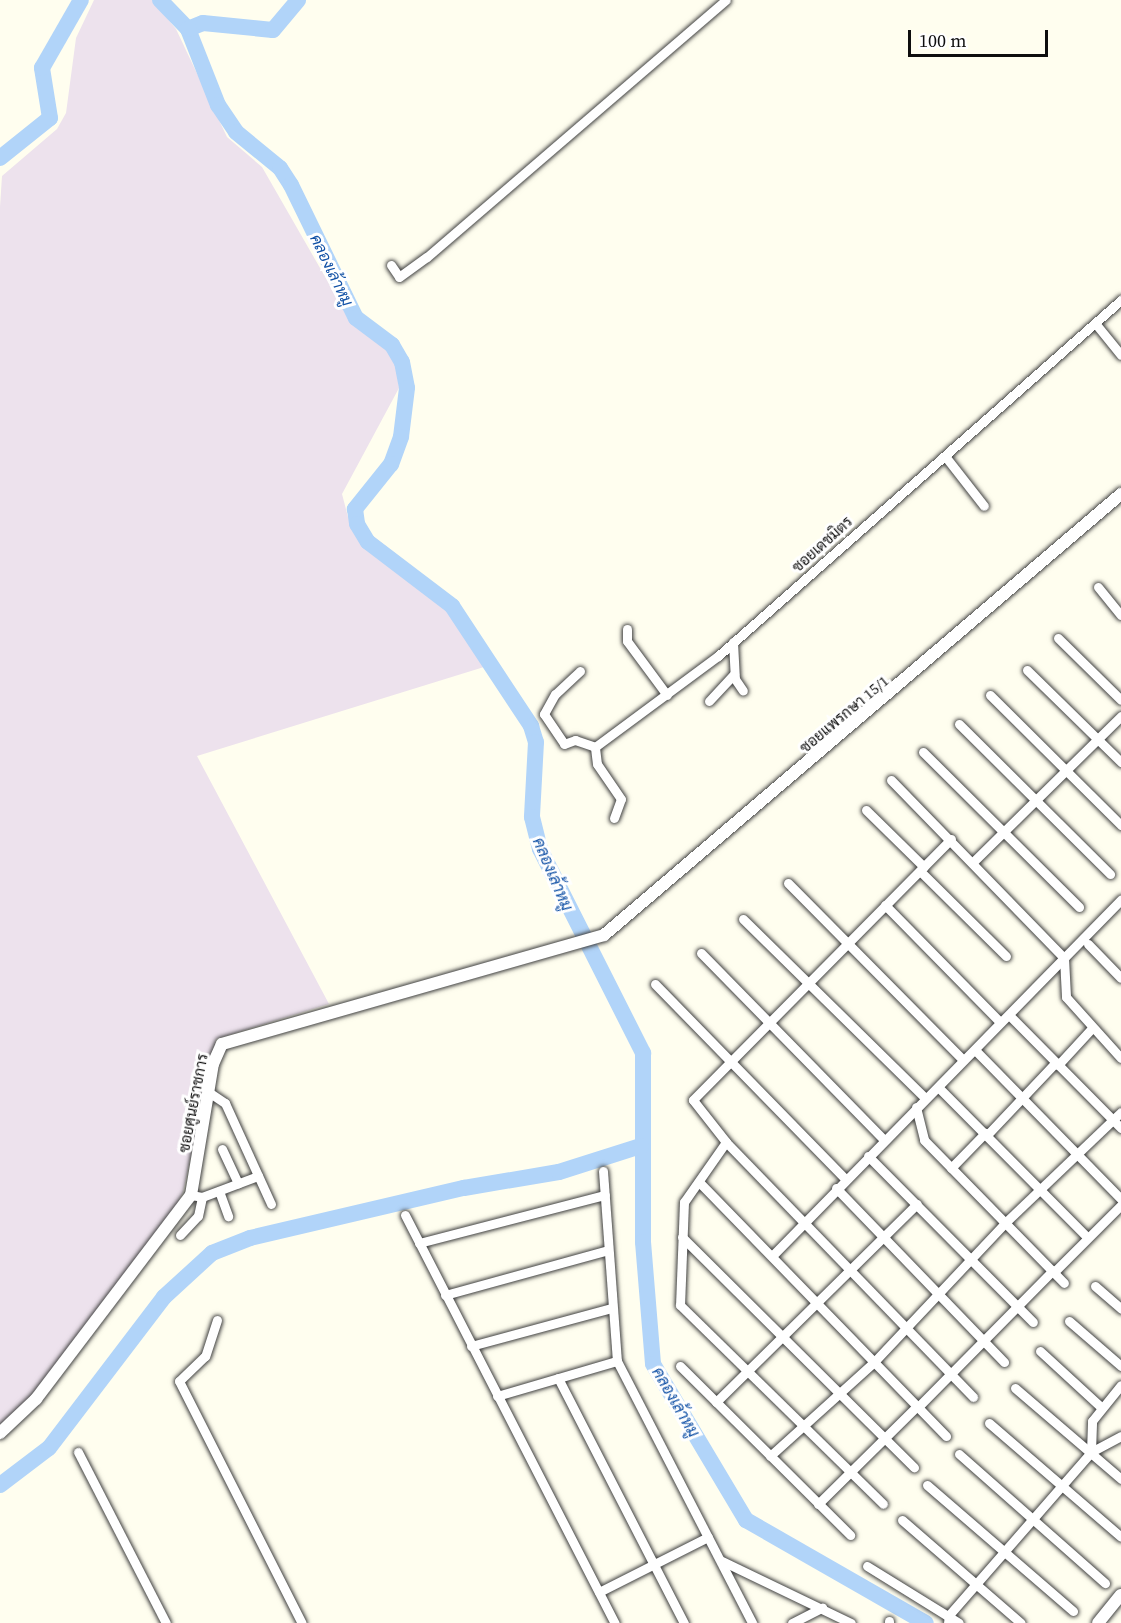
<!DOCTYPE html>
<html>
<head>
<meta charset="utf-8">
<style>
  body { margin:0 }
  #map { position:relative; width:1121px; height:1623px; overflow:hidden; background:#fffeef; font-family:"Source Serif 4",Sarabun,serif }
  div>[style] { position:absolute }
  .industrial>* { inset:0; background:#ede2ed }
  .river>* { height:16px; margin:-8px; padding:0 8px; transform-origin:8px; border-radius:8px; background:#b1d4f9 }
  .roads { filter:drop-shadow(0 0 2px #414141) drop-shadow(0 0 2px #414141) }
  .minor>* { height:9px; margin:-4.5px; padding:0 4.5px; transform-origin:4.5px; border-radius:4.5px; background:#fff }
  .tertiary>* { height:12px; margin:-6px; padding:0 6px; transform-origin:6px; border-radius:6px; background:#fff }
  span { translate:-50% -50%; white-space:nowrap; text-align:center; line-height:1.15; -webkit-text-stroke:6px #fff; paint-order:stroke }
  .street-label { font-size:15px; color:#0e0e0e }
  .water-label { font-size:16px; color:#1151a6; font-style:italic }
  .scale { position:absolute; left:908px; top:30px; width:140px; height:27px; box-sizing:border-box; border:3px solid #0e0e0e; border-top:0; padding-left:8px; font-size:18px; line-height:21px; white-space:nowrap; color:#0e0e0e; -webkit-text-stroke:4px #fff; paint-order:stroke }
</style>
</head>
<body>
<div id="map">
  <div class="industrial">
    <div style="clip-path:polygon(94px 0,152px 0,176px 29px,227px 137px,262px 167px,343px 308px,386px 347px,397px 366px,399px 388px,342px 494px,348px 517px,399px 556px,459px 621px,484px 667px,197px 756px,329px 1004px,216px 1039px,183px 1192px,171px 1216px,16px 1419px,0 1428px,0 207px,2px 176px,57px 129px,66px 113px,76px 38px)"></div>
  </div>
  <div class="river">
    <div style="left:160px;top:0;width:40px;rotate:46deg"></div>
    <div style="left:188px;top:29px;width:82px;rotate:68.5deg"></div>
    <div style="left:218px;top:105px;width:32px;rotate:56deg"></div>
    <div style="left:236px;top:132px;width:57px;rotate:39.3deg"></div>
    <div style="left:280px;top:168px;width:20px;rotate:57deg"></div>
    <div style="left:291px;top:185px;width:148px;rotate:64deg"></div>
    <div style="left:356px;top:318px;width:45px;rotate:36.9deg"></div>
    <div style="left:392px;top:345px;width:20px;rotate:60deg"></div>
    <div style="left:402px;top:362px;width:26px;rotate:79deg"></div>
    <div style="left:407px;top:388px;width:49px;rotate:97deg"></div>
    <div style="left:401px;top:437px;width:29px;rotate:110deg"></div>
    <div style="left:391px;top:464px;width:58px;rotate:128.7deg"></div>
    <div style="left:355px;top:509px;width:15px;rotate:82deg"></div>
    <div style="left:357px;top:524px;width:21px;rotate:59deg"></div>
    <div style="left:368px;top:542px;width:106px;rotate:37.3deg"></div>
    <div style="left:452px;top:606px;width:144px;rotate:56.6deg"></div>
    <div style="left:531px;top:726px;width:17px;rotate:73deg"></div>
    <div style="left:536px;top:742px;width:75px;rotate:93.1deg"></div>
    <div style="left:532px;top:817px;width:33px;rotate:76deg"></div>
    <div style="left:540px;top:849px;width:229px;rotate:63.2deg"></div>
    <div style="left:643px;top:1053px;width:189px;rotate:90deg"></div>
    <div style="left:643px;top:1242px;width:122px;rotate:85.3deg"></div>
    <div style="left:653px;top:1364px;width:182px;rotate:59.2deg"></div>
    <div style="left:746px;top:1520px;width:207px;rotate:29.8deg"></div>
    <div style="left:188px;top:29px;width:16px;rotate:-22deg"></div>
    <div style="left:203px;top:23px;width:70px;rotate:5.7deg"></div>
    <div style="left:273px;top:30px;width:39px;rotate:-50deg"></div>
    <div style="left:0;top:158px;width:64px;rotate:-38.7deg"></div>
    <div style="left:50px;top:118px;width:51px;rotate:-99.1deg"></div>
    <div style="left:42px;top:68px;width:78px;rotate:-60.2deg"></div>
    <div style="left:0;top:1485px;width:61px;rotate:-37.1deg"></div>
    <div style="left:49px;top:1448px;width:190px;rotate:-52.7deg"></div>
    <div style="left:164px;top:1297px;width:65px;rotate:-42.5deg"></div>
    <div style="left:212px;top:1253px;width:41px;rotate:-21.5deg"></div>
    <div style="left:250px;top:1238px;width:220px;rotate:-13.2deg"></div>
    <div style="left:464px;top:1188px;width:96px;rotate:-9.6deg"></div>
    <div style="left:559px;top:1172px;width:86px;rotate:-17.6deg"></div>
  </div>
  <div class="roads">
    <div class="minor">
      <div style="left:391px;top:265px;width:14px;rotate:56deg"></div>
      <div style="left:399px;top:277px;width:34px;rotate:-36deg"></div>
      <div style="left:427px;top:257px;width:394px;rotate:-40.7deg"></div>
      <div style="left:1095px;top:323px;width:41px;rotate:50.9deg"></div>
      <div style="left:945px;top:456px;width:63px;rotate:52deg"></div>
      <div style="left:1098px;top:587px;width:36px;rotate:51deg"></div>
      <div style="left:627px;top:629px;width:12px;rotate:90deg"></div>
      <div style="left:627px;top:641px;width:67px;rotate:53.5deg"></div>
      <div style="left:1058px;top:638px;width:88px;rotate:44.5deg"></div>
      <div style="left:733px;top:642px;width:37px;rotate:87deg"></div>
      <div style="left:735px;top:679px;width:14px;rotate:56deg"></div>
      <div style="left:1027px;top:670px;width:132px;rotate:44.4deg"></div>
      <div style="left:580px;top:671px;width:34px;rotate:137deg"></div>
      <div style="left:555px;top:694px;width:23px;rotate:119deg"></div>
      <div style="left:544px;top:714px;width:36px;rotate:56deg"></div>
      <div style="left:564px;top:744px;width:12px;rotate:-20deg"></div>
      <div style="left:575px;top:740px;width:21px;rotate:19deg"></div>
      <div style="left:990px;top:695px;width:185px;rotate:44.8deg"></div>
      <div style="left:709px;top:701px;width:37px;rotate:-47deg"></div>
      <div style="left:959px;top:724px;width:213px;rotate:44.8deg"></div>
      <div style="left:923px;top:752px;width:220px;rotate:44.8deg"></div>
      <div style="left:891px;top:780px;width:248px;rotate:45.8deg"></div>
      <div style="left:1064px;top:958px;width:39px;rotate:87deg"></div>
      <div style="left:1066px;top:997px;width:82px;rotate:48deg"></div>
      <div style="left:866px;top:810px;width:81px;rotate:44.5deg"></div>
      <div style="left:614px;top:818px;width:20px;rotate:-70deg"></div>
      <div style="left:621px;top:799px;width:42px;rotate:-124.4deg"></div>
      <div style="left:597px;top:764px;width:17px;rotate:-97deg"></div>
      <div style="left:595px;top:747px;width:153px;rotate:-36.5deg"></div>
      <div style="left:718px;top:656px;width:538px;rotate:-41.46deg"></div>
      <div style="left:951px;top:839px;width:367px;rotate:134.7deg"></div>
      <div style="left:693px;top:1100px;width:53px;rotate:51.8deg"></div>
      <div style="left:726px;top:1142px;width:355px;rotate:45.9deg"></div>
      <div style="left:973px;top:862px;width:208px;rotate:-44.6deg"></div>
      <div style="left:920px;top:871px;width:121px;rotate:44.7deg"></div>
      <div style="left:788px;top:883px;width:249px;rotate:45.3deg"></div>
      <div style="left:885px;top:905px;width:164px;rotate:45.5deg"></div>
      <div style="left:743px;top:919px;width:255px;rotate:44.5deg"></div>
      <div style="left:1088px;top:944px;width:47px;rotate:45.9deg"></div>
      <div style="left:701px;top:953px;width:262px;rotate:45.6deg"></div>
      <div style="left:655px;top:984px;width:272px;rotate:45.7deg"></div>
      <div style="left:1012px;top:1018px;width:155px;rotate:45.3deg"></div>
      <div style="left:977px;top:1052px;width:206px;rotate:45.6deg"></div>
      <div style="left:1058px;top:1065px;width:50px;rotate:-47.4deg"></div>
      <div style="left:941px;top:1090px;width:207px;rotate:45.2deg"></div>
      <div style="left:207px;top:1091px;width:22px;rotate:34deg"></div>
      <div style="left:225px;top:1103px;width:111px;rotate:65.5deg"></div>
      <div style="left:916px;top:1107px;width:34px;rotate:76deg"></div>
      <div style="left:924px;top:1140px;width:200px;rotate:45.6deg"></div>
      <div style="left:987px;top:1135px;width:100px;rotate:-46.6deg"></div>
      <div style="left:726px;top:1142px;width:73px;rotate:125deg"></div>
      <div style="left:684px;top:1202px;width:103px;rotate:92.2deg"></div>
      <div style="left:680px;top:1305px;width:284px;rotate:44.4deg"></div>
      <div style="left:222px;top:1149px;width:38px;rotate:65deg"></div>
      <div style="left:868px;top:1156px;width:234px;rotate:45.2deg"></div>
      <div style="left:951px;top:1168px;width:49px;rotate:-45.8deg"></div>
      <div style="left:603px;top:1171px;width:191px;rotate:85.8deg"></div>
      <div style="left:617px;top:1361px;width:295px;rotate:62.7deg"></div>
      <div style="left:700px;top:1183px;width:353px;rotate:45.8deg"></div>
      <div style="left:836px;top:1188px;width:242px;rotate:46deg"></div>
      <div style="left:219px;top:1191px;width:27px;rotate:70deg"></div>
      <div style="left:191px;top:1195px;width:11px;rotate:10deg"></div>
      <div style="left:202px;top:1197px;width:60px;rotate:-20.6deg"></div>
      <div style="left:405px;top:1215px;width:459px;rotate:62.8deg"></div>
      <div style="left:180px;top:1235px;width:26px;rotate:-47deg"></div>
      <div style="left:198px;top:1216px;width:19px;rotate:-78deg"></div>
      <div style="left:682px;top:1237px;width:327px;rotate:44.8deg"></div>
      <div style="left:419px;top:1243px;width:192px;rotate:-14.5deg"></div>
      <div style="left:772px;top:1256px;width:499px;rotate:-45.6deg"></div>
      <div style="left:1054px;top:1272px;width:95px;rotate:-45deg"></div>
      <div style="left:1095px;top:1286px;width:35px;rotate:41deg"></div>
      <div style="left:445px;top:1295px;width:169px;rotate:-15.4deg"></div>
      <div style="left:217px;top:1320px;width:38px;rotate:108deg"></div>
      <div style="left:205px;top:1356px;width:36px;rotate:136deg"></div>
      <div style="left:179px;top:1381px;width:271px;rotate:63.1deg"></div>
      <div style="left:1069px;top:1321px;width:69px;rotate:40.9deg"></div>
      <div style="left:471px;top:1346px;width:146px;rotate:-15.1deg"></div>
      <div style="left:1040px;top:1351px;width:84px;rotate:42.6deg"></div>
      <div style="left:680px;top:1366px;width:240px;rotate:44.8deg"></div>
      <div style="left:558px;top:1378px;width:276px;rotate:62.8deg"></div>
      <div style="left:1015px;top:1388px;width:140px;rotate:40.6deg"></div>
      <div style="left:497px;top:1396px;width:125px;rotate:-16.3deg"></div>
      <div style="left:716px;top:1402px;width:282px;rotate:-44.6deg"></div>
      <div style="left:918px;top:1407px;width:192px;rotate:-45.4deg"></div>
      <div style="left:989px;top:1423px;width:174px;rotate:40.8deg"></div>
      <div style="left:78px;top:1452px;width:192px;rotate:62.8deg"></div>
      <div style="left:1091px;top:1452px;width:31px;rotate:-88deg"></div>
      <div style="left:1092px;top:1421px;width:46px;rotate:-51.1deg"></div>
      <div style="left:959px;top:1454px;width:195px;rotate:41.5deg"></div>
      <div style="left:770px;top:1456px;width:140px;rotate:-42.1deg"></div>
      <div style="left:874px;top:1362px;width:192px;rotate:-46.7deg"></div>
      <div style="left:1006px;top:1222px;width:159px;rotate:-43.7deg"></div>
      <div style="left:927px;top:1485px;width:193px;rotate:40.8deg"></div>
      <div style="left:818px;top:1504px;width:139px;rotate:-44.7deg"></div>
      <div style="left:902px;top:1520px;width:157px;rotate:40.9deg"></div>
      <div style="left:722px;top:1561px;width:143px;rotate:25.7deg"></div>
      <div style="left:867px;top:1566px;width:108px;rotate:31.8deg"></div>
      <div style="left:599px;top:1592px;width:122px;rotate:-26.8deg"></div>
      <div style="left:792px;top:1623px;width:34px;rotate:-27deg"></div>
      <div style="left:889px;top:1623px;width:2px;rotate:-90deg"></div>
      <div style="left:948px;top:1623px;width:8px;rotate:-83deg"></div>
      <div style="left:949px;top:1615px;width:216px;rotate:-48.9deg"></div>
      <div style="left:1091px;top:1452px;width:34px;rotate:-28deg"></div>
    </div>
    <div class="tertiary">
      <div style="left:0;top:1433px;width:50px;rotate:-43.4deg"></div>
      <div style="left:36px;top:1399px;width:256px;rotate:-52.8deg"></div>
      <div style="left:191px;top:1195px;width:133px;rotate:-80.5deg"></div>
      <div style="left:213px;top:1064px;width:22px;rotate:-66deg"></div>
      <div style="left:222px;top:1044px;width:397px;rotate:-15.9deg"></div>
      <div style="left:604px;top:935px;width:680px;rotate:-40.46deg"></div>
      <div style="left:1098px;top:1623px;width:36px;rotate:-51deg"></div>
    </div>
  </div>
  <div class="street-label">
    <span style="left:822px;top:544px;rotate:-42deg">ซอยเดชมิตร</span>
    <span style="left:844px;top:714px;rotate:-40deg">ซอยแพรกษา 15/1</span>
    <span style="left:193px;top:1103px;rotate:-79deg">ซอยศูนย์ราชการ</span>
  </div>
  <div class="water-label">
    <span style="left:332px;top:270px;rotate:64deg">คลองเล้าหมู</span>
    <span style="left:553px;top:874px;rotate:67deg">คลองเล้าหมู</span>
    <span style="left:676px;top:1402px;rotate:60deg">คลองเล้าหมู</span>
  </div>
  <div class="scale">100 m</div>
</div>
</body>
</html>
